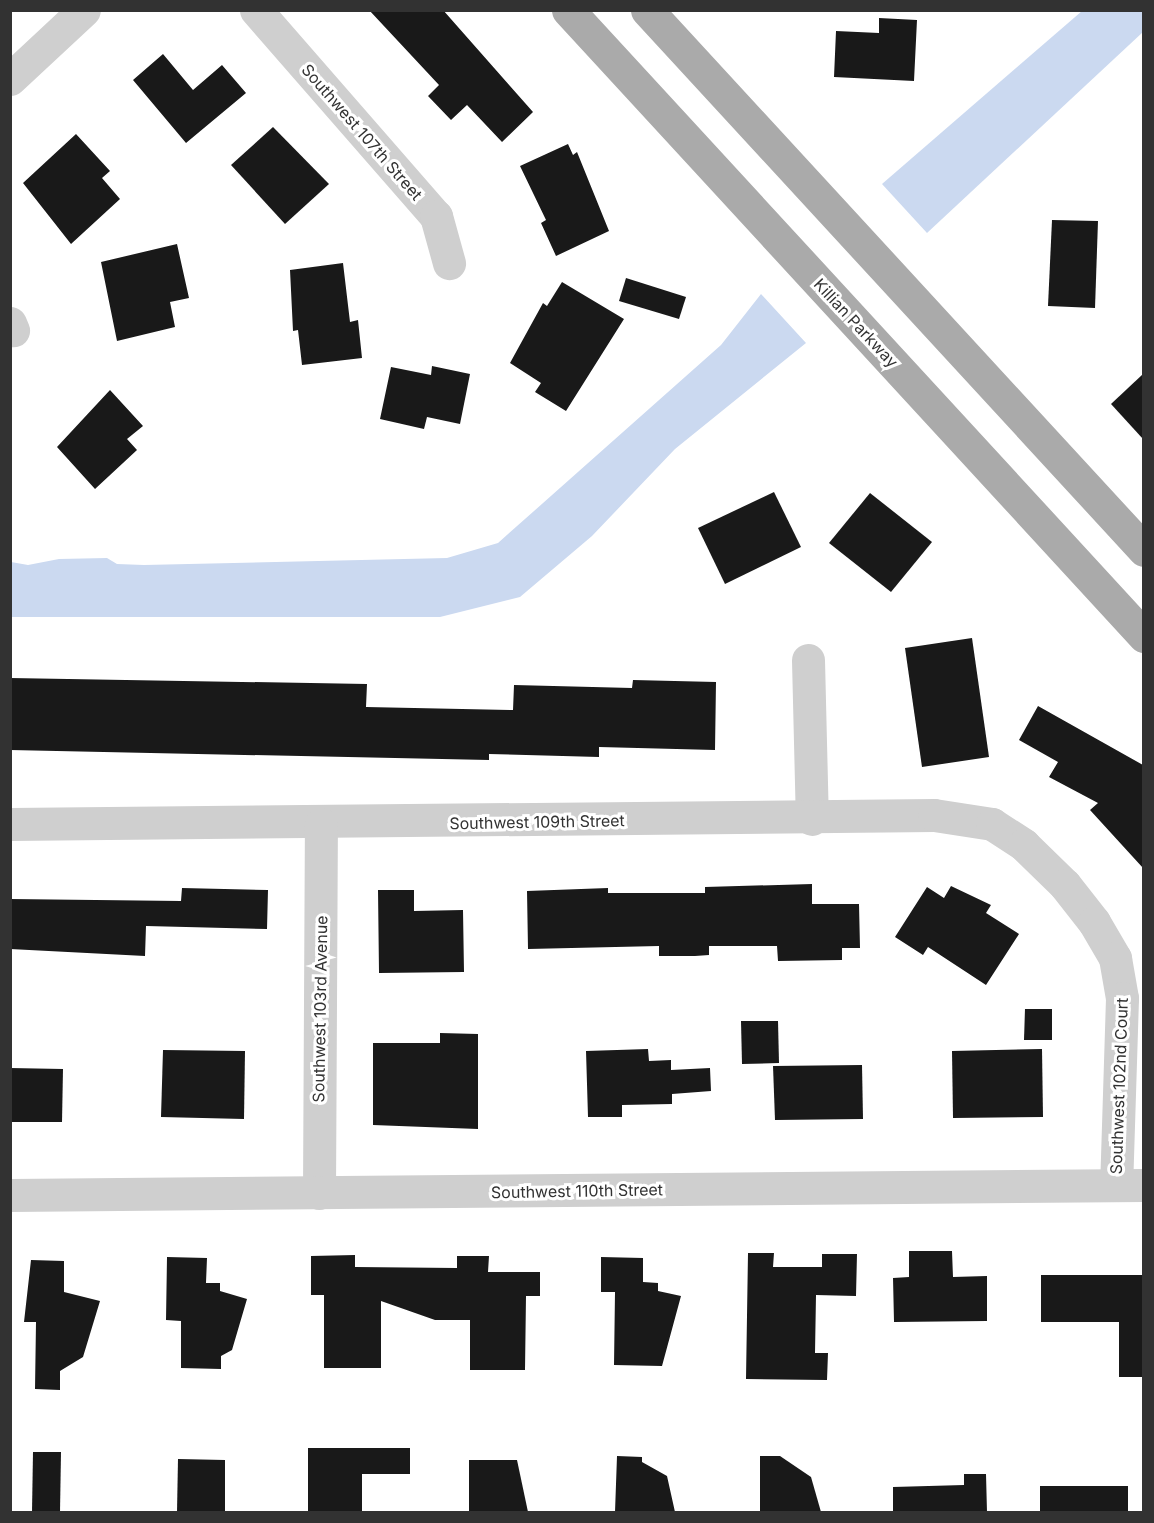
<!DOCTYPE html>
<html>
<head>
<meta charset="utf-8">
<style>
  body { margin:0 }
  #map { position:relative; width:1154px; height:1523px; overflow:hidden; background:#fff; font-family:Inter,sans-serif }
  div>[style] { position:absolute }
  .water>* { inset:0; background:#cbd9f0 }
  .building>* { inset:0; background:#191919 }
  .minor>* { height:33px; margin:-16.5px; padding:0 16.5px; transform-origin:16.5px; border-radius:16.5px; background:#cfcfcf }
  .major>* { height:33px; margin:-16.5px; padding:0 16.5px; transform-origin:16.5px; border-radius:16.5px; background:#aaa }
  span { translate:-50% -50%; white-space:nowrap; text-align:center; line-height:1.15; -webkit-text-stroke:6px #fff; paint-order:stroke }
  .street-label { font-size:16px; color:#323232 }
  .frame { position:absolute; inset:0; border:12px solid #323232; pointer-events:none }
</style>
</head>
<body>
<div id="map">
  <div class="water">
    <div style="clip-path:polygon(1082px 11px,1143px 11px,1143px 32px,927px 233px,882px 184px)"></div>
    <div style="clip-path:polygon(761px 294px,806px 343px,675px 449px,592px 536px,520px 597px,440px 617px,11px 617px,11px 562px,28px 565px,59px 559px,107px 558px,117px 564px,144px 565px,447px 558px,498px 543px,721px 345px)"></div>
  </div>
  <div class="building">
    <div style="clip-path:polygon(369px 10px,443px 10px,533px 112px,502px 142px,467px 105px,451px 120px,428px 96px,439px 85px)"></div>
    <div style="clip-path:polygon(879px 18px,917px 20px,914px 81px,834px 77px,836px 31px,879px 33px)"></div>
    <div style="clip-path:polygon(163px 54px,193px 90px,222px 65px,246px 93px,186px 143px,133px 80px)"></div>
    <div style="clip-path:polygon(273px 127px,329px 184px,285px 224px,231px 165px)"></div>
    <div style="clip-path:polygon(76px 134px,110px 171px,102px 178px,120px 199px,71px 244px,23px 183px)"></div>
    <div style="clip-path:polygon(568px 144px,573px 155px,577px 152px,609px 231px,556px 256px,541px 223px,546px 220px,520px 166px)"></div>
    <div style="clip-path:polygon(1052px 220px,1098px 221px,1095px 308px,1048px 306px)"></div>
    <div style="clip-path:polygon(177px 244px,189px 298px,170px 302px,175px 327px,117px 341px,101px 262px)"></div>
    <div style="clip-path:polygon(343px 263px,350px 322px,358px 320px,362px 358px,302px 365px,298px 330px,293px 331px,290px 270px)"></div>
    <div style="clip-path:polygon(626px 278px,686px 297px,679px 319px,619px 301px)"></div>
    <div style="clip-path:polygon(562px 282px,624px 319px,566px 411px,535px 392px,541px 383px,510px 363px,543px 303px,547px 306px)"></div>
    <div style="clip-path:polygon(432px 366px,470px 374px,460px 424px,427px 417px,424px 429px,380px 419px,391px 367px,431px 375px)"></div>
    <div style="clip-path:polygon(1143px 374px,1143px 439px,1111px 404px)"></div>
    <div style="clip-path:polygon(110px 390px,143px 426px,127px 439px,137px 450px,95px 489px,57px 447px)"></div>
    <div style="clip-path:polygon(774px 492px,801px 547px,725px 584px,698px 528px)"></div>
    <div style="clip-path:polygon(870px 493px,932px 542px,891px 592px,829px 543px)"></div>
    <div style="clip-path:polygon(972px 638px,989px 757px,922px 767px,905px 648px)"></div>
    <div style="clip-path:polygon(10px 678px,367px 684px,366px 707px,513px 710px,514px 685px,632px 688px,633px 680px,716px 682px,715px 750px,599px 747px,599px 757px,489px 754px,489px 760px,10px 750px)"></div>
    <div style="clip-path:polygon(1038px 706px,1143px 765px,1143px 868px,1090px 810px,1098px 803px,1049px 777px,1058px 762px,1019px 740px)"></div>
    <div style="clip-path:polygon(812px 884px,812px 904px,859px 904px,860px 948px,842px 948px,842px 960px,778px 961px,777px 946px,709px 946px,709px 955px,695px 956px,659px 956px,659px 946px,528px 949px,527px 891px,608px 888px,608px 893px,705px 893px,705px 887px)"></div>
    <div style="clip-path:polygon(951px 886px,991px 905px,986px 913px,1019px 934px,986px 985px,928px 947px,923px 955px,895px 937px,927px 887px,944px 898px)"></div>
    <div style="clip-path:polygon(182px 888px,268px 890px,267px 929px,146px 926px,145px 956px,10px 949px,10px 899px,181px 901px)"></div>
    <div style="clip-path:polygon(378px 890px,414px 890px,414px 911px,463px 910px,464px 972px,379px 973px)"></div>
    <div style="clip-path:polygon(1025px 1009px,1052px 1009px,1052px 1040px,1024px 1040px)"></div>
    <div style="clip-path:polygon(741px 1021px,778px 1021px,779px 1063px,742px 1064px)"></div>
    <div style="clip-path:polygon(440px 1033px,478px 1034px,478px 1129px,373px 1125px,373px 1043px,440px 1043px)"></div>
    <div style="clip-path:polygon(648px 1049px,649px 1061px,671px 1060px,671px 1070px,710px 1068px,711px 1091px,672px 1094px,672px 1104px,622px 1105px,622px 1117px,588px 1117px,586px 1051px)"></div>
    <div style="clip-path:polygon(1042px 1049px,1043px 1117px,953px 1118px,952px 1051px)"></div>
    <div style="clip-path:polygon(163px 1050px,245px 1051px,244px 1119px,161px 1117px)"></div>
    <div style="clip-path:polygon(862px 1065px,863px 1119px,775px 1120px,773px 1066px)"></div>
    <div style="clip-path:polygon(10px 1068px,63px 1069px,62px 1122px,10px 1122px)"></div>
    <div style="clip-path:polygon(909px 1251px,952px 1251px,953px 1277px,987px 1276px,987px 1321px,894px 1322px,893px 1278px,909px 1277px)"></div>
    <div style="clip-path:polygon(748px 1253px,774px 1253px,773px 1267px,822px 1267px,822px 1254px,857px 1254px,856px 1296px,816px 1295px,815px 1353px,828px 1353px,827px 1380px,746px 1379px)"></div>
    <div style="clip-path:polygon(355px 1255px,355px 1267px,457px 1268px,457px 1256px,489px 1256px,488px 1272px,540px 1272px,540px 1296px,526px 1296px,525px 1370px,470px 1370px,470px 1320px,435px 1320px,381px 1301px,381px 1368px,324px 1368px,324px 1295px,311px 1295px,311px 1256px)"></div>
    <div style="clip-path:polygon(167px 1257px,207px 1258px,206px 1283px,220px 1283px,220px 1291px,247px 1299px,232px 1350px,221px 1356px,221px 1369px,181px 1368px,181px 1321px,166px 1320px)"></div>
    <div style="clip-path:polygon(601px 1257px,643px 1258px,643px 1282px,658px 1283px,658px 1291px,681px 1296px,662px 1366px,614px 1365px,615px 1292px,601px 1292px)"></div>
    <div style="clip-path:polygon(31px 1260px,64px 1261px,64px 1292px,100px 1301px,83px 1357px,60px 1371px,60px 1390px,35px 1389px,36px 1322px,24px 1322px)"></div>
    <div style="clip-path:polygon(1041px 1275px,1143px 1275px,1143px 1377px,1119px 1377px,1119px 1322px,1041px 1322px)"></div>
    <div style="clip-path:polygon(308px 1448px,410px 1448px,410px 1474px,362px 1474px,362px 1512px,308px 1512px)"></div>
    <div style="clip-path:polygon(33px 1452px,61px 1452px,60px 1512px,32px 1512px)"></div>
    <div style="clip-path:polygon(617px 1456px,642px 1457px,642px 1462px,667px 1476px,675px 1512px,615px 1512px)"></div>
    <div style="clip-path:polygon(760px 1456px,780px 1456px,811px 1477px,821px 1512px,760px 1512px)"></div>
    <div style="clip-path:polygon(178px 1459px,225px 1460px,225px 1512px,177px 1512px)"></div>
    <div style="clip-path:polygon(469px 1460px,517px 1460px,528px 1512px,469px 1512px)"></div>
    <div style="clip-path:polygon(964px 1474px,986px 1474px,987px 1512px,893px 1512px,893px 1487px,964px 1485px)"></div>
    <div style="clip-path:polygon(1040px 1486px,1128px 1486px,1128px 1512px,1040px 1512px)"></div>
  </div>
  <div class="minor">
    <div style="left:256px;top:10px;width:274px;rotate:48.9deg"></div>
    <div style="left:436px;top:216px;width:49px;rotate:74.5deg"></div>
    <div style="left:10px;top:79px;width:101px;rotate:-43deg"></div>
    <div style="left:10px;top:323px;width:8px;rotate:67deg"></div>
    <div style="left:808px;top:660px;width:159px;rotate:88.6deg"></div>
    <div style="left:10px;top:824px;width:924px;rotate:-0.56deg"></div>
    <div style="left:934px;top:815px;width:59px;rotate:8.8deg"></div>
    <div style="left:992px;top:824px;width:38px;rotate:33deg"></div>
    <div style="left:1024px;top:845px;width:57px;rotate:44.3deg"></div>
    <div style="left:1065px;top:885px;width:47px;rotate:51.9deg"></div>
    <div style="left:1094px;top:922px;width:42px;rotate:59.7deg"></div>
    <div style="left:1115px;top:958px;width:41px;rotate:80.1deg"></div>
    <div style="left:1122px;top:998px;width:187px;rotate:91.8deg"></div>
    <div style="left:319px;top:1193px;width:369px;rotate:-89.7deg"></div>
    <div style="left:10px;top:1195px;width:1134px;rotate:-0.51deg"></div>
  </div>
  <div class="major">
    <div style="left:568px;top:10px;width:851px;rotate:47.38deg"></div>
    <div style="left:647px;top:10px;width:734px;rotate:47.37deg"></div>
  </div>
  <div class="street-label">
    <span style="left:362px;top:132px;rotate:49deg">Southwest 107th Street</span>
    <span style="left:856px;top:323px;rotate:47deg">Killian Parkway</span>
    <span style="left:537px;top:822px;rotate:-1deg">Southwest 109th Street</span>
    <span style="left:320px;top:1009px;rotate:-89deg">Southwest 103rd Avenue</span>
    <span style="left:1119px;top:1086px;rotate:-88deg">Southwest 102nd Court</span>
    <span style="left:577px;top:1191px;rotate:-1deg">Southwest 110th Street</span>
  </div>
  <div class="frame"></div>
</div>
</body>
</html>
